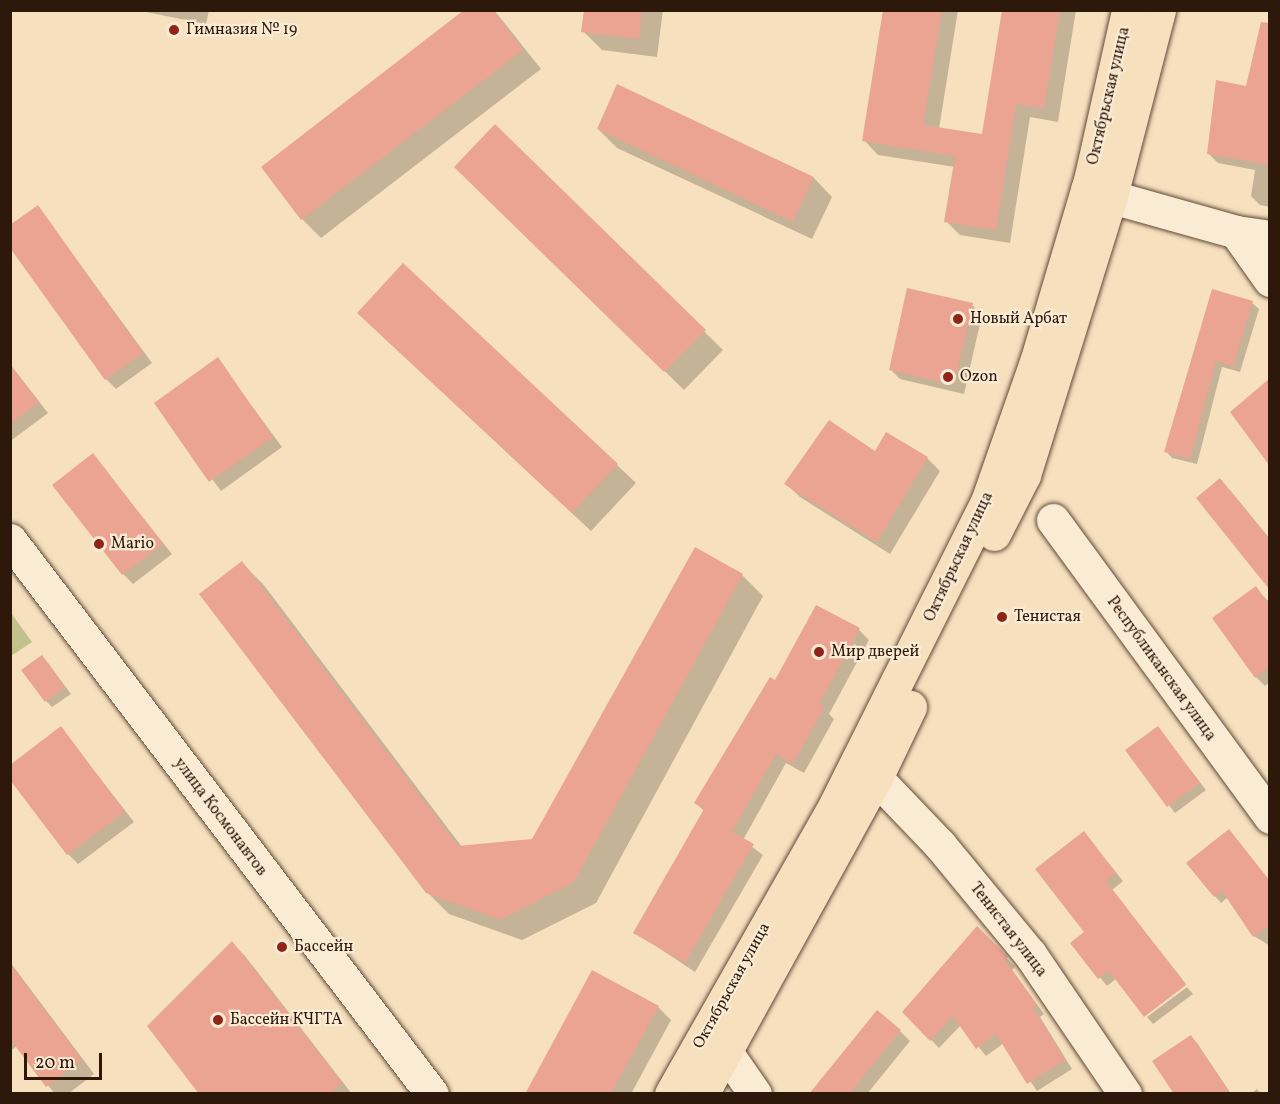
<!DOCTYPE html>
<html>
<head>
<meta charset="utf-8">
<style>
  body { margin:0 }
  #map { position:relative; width:1280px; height:1104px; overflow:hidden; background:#f7e0be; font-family:Vollkorn,serif }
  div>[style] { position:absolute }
  .green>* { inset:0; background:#c2c18e }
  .shadow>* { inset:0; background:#0003 }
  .building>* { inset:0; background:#eaa491 }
  .roads { filter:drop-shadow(0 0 2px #604a37) drop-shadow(0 0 2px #604a37) }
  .minor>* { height:33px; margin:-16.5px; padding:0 16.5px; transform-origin:16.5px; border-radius:16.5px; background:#faebd5 }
  .major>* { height:33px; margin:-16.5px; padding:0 16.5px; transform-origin:16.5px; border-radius:16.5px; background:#f7e0be }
  .dots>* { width:16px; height:16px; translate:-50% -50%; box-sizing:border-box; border:3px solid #faebd5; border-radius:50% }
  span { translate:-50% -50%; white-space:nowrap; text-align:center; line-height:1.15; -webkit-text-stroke:4.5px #faebd5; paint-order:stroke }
  .poi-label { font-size:16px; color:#2e180a }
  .left { translate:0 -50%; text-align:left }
  .street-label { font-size:16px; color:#2e180a }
  .frame { position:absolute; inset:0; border:12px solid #2e180a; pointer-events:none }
  .scale { position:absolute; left:24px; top:1053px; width:78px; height:27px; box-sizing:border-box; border:3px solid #2e180a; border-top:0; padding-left:8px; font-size:18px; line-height:21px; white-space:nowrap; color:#2e180a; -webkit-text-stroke:4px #faebd5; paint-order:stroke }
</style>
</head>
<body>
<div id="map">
  <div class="green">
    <div style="clip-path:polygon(11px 613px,32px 642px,11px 656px,10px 655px)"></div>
  </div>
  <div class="shadow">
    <div style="clip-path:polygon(136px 10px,209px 10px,206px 24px)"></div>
    <div style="clip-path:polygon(467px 10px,494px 10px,541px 69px,321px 238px,302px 219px)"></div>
    <div style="clip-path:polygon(586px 10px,663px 10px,657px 57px,602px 50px,583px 31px)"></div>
    <div style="clip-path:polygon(885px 10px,958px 10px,939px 129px,984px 136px,1004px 10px,1076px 10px,1058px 122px,1030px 117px,1010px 243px,960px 235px,946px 221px,955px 167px,878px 155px,864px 140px)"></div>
    <div style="clip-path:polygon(1270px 18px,1270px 207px,1260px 205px,1251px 196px,1255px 170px,1218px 163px,1208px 153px,1247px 87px)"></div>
    <div style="clip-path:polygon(618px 86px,814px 178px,832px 197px,812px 239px,617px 148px,598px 129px)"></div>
    <div style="clip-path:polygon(495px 126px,723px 350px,684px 390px,474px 185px)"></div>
    <div style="clip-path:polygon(38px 207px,152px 363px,116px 389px,106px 379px)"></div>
    <div style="clip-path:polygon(1213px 291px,1252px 303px,1259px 309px,1240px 372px,1222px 367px,1197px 464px,1172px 458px,1166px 451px)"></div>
    <div style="clip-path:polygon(972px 305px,982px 315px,964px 394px,900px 379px,890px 369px)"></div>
    <div style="clip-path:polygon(377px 331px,617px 465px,636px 483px,591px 531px)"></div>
    <div style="clip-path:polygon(217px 359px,282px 447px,221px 491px,156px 403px)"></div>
    <div style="clip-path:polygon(10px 364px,48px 413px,12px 440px,10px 438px)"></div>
    <div style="clip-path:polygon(1270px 381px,1270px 462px,1232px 413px)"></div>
    <div style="clip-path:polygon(875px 453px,927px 458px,940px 471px,890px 554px,800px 497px,786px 484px)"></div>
    <div style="clip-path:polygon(93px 455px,172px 554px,133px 584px,123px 574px)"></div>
    <div style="clip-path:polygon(1230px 490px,1270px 539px,1270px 587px,1198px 498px)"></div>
    <div style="clip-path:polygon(242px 563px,263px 584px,462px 847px,533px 840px,742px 575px,763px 596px,596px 903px,522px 940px,449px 914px,427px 892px)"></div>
    <div style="clip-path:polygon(1256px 588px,1270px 603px,1270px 682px,1265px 686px,1256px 677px)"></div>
    <div style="clip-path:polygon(816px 607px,859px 630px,869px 640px,829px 714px,834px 719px,804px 773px,786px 763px,743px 840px,763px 855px,695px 972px,635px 932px,705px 812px,696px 803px,776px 682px)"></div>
    <div style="clip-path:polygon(48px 663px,71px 694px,52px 707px,46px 701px)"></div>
    <div style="clip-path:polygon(61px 728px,134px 822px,78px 864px,68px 854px)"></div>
    <div style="clip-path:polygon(1158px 728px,1206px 790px,1175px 813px,1127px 751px)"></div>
    <div style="clip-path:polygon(1084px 833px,1123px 881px,1112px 890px,1186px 984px,1145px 1015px,1117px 978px,1107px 986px,1072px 943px,1086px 932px)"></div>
    <div style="clip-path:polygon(1235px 838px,1270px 881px,1270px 946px,1254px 936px,1228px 897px,1221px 903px,1215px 896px)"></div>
    <div style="clip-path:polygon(978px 928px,1015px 967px,1012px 970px,1044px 1014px,1040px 1017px,1072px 1069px,1037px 1091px,1004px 1043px,986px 1056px,961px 1025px,939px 1048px,904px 1012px)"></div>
    <div style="clip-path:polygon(232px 943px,245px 956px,352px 1094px,201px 1094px)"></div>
    <div style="clip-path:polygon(10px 962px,94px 1074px,68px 1094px,55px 1094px,17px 1046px,10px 1051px)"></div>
    <div style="clip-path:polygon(1187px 987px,1193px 994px,1153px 1024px,1147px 1017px)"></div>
    <div style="clip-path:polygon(658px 1007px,671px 1020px,631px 1094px,529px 1094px)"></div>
    <div style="clip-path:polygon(900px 1031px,910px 1041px,867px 1094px,811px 1094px)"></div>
    <div style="clip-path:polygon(1191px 1037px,1197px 1043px,1231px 1094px,1176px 1094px)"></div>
    <div style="clip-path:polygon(1257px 1089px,1261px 1094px,1251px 1094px)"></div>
  </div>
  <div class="building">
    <div style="clip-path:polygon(464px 10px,493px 10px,523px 50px,301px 220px,261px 167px)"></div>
    <div style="clip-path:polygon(584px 10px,642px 10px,639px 39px,581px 32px)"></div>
    <div style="clip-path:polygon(883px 10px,942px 10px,923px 125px,982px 134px,1002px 10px,1060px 10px,1044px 108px,1016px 104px,996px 230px,944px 222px,955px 156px,862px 141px)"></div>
    <div style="clip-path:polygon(1261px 22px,1269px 23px,1269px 165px,1207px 154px,1216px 80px,1246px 86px)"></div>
    <div style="clip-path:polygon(617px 84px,814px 177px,793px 222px,597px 129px)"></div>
    <div style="clip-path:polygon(495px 124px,706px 330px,664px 372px,454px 167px)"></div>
    <div style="clip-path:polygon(38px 205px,143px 353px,105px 380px,10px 248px,10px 225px)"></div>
    <div style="clip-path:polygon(403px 263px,618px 464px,572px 513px,357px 313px)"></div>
    <div style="clip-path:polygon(907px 288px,973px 303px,954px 385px,889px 370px)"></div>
    <div style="clip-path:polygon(1212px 289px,1253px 301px,1233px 366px,1216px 361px,1190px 459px,1164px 452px)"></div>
    <div style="clip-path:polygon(218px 357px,273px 437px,209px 482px,154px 403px)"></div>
    <div style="clip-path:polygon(10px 365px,39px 402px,10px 424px)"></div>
    <div style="clip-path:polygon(1269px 379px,1269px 465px,1230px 412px)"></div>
    <div style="clip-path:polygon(829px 420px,875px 451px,886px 432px,928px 457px,877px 542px,784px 484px)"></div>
    <div style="clip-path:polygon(93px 453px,163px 544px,122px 575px,52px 485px)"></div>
    <div style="clip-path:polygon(1220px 478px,1269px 539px,1269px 589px,1196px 498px)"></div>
    <div style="clip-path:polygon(695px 547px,743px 574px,574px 882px,500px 920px,426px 893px,199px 594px,242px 561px,458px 846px,532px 839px)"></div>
    <div style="clip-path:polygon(1256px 586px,1269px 605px,1269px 667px,1255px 678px,1212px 618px)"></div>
    <div style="clip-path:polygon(816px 605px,860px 628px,819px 704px,825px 707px,793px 764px,776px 754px,732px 832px,754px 844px,685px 963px,633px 933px,704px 809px,694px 803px,770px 677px,775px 680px)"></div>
    <div style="clip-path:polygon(42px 655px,65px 687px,45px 702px,21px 670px)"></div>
    <div style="clip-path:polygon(61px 726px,125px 812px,67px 855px,10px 780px,10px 765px)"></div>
    <div style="clip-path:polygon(1158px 726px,1200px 783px,1167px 807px,1125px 750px)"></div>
    <div style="clip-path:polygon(1229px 829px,1269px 880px,1269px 926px,1253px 937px,1222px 891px,1214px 897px,1186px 863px)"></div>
    <div style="clip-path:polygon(1084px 831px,1116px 873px,1106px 881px,1186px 985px,1144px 1017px,1109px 971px,1098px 979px,1070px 943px,1084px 932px,1035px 869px)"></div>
    <div style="clip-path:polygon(977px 926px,1008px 957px,1005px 960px,1037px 1005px,1033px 1008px,1065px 1060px,1027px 1084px,996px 1034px,976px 1049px,953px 1016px,930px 1041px,902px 1012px)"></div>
    <div style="clip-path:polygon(232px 941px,342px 1083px,329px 1094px,199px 1094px,147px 1026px)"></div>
    <div style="clip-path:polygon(10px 964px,82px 1060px,46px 1087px,10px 1039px)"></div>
    <div style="clip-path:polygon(592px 970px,659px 1006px,611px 1094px,525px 1094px)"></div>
    <div style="clip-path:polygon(877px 1010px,901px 1030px,849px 1094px,809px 1094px)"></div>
    <div style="clip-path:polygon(1191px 1035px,1231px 1094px,1174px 1094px,1152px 1061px)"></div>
  </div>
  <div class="roads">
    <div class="minor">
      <div style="left:1087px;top:190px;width:155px;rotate:15.7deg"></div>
      <div style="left:1236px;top:232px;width:34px;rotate:8deg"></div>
      <div style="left:1236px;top:232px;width:59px;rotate:54.7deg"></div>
      <div style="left:1053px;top:520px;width:368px;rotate:53.8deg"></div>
      <div style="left:10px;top:540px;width:696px;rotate:52.7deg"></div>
      <div style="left:876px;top:778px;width:93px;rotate:46.3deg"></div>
      <div style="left:940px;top:845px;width:141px;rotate:50.5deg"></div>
      <div style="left:1030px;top:954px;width:169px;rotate:55.8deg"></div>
      <div style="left:726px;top:1052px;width:51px;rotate:55.4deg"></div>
    </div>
    <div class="major">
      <div style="left:994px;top:534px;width:66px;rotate:-63deg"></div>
      <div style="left:1024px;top:475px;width:292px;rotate:-72.7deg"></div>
      <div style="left:1111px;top:196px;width:192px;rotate:-75.5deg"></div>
      <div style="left:671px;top:1094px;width:335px;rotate:-60.4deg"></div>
      <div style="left:836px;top:803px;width:340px;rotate:-63.4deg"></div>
      <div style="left:988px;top:499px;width:145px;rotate:-70.7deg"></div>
      <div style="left:1036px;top:362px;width:194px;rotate:-73.5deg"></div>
      <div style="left:1091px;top:176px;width:170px;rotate:-77.4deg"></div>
      <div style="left:702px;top:1094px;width:361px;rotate:-61.2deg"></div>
      <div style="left:876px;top:778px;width:79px;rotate:-64.4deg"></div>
    </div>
  </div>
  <div class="dots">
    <div style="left:174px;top:30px;background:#8f2418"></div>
    <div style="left:958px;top:319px;background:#8f2418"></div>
    <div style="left:948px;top:377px;background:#8f2418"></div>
    <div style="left:99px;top:544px;background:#8f2418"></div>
    <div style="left:1002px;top:617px;background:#8f2418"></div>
    <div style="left:819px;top:652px;background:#8f2418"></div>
    <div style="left:282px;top:947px;background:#8f2418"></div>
    <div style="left:218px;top:1020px;background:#8f2418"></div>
  </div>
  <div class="poi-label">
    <span class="left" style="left:186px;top:30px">Гимназия № 19</span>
    <span class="left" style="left:970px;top:319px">Новый Арбат</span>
    <span class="left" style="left:960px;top:377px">Ozon</span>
    <span class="left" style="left:111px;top:544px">Mario</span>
    <span class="left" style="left:1014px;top:617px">Тенистая</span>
    <span class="left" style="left:831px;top:652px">Мир дверей</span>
    <span class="left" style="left:294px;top:947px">Бассейн</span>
    <span class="left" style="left:230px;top:1020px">Бассейн КЧГТА</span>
  </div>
  <div class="street-label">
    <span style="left:1109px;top:96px;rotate:-77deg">Октябрьская улица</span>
    <span style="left:959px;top:557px;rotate:-65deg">Октябрьская улица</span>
    <span style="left:1161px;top:669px;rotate:54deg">Республиканская улица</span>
    <span style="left:220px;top:817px;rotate:53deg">улица Космонавтов</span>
    <span style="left:1008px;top:930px;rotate:52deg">Тенистая улица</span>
    <span style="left:732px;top:986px;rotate:-61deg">Октябрьская улица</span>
  </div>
  <div class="frame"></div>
  <div class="scale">20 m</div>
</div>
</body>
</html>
